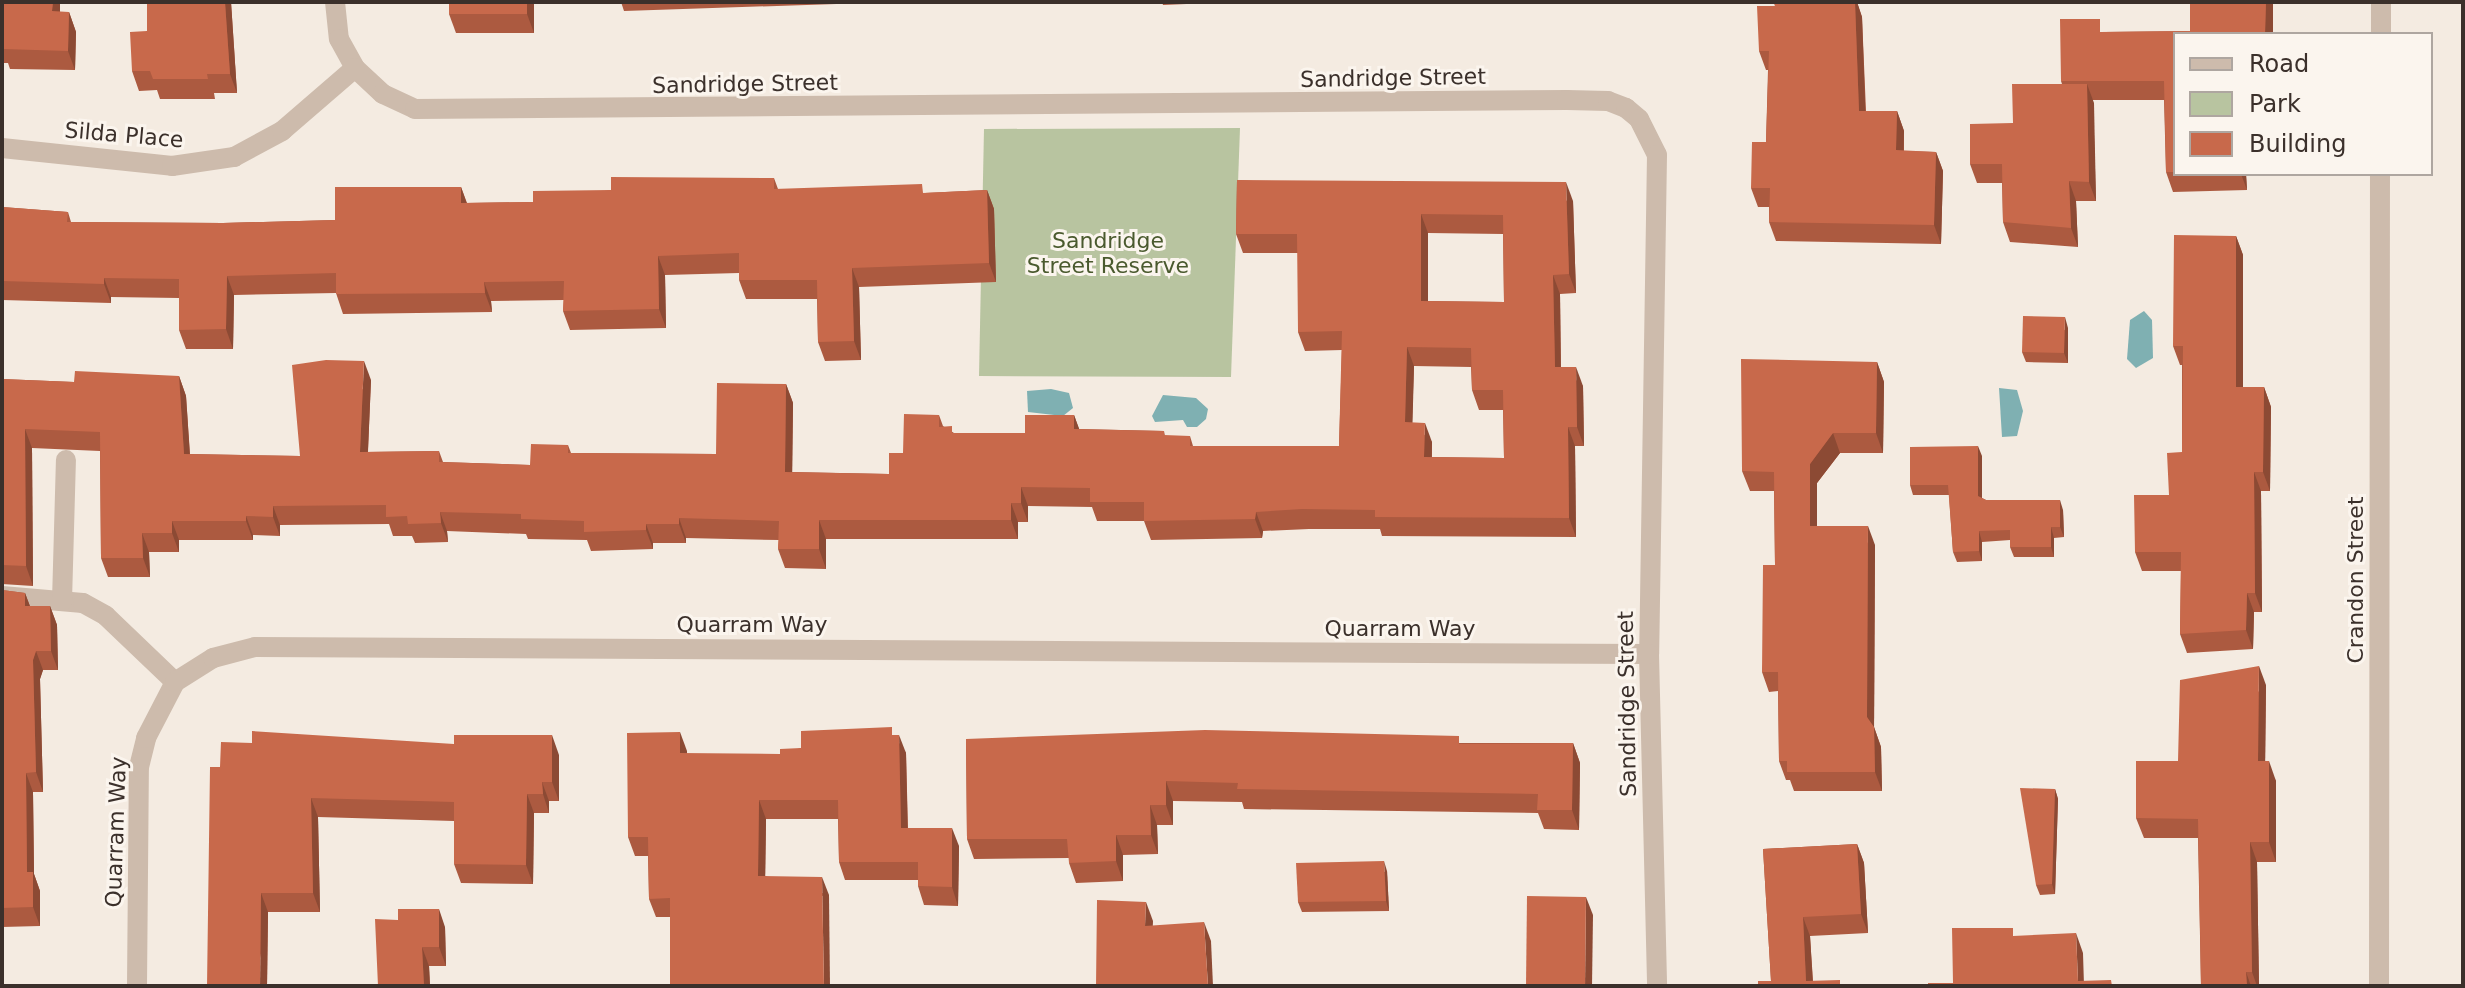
<!DOCTYPE html>
<html>
<head>
<meta charset="utf-8">
<style>
  body { margin:0 }
  #map { position:relative; width:2465px; height:988px; overflow:hidden; background:#f4ebe1; font-family:"DejaVu Sans",sans-serif }
  div>[style] { position:absolute }
  .green>* { inset:0; background:#b8c4a0 }
  .water>* { inset:0; background:#7fb0b2 }
  .minor>* { height:20px; margin:-10px; padding:0 10px; transform-origin:10px; border-radius:10px; background:#cdbbac }
  .wall>* { inset:0; background:#ac5a40 }
  .shaded-wall>* { inset:0; background:#8c4a34 }
  .building>* { inset:0; background:#c8694b }
  span { translate:-50% -50%; white-space:nowrap; text-align:center; line-height:1.15; -webkit-text-stroke:6px #fbf5ee; paint-order:stroke }
  .street-label { font-size:22px; color:#3b302b }
  .park-label { font-size:22px; color:#4a5a2e }
  .frame { position:absolute; inset:0; border:4px solid #3b302b; pointer-events:none }
  .legend { position:absolute; left:2173px; top:32px; width:260px; height:144px; box-sizing:border-box; background:#fbf5ee; border:2px solid #aea6a0; margin:0; padding:10px 14px; list-style:none; font-size:24px; color:#3b302b }
  .legend li { display:flex; align-items:center; gap:16px; height:40px }
  .legend b { width:40px; border:2px solid #aea6a0 }
</style>
</head>
<body>
<div id="map">
  <div class="green">
    <div style="clip-path:polygon(1240px 128px,1231px 377px,979px 376px,984px 129px)"></div>
  </div>
  <div class="water">
    <div style="clip-path:polygon(2144px 311px,2152px 320px,2153px 358px,2136px 368px,2127px 359px,2130px 320px)"></div>
    <div style="clip-path:polygon(1999px 388px,2017px 390px,2023px 411px,2017px 436px,2002px 437px)"></div>
    <div style="clip-path:polygon(1051px 389px,1069px 393px,1073px 408px,1063px 416px,1028px 412px,1027px 391px)"></div>
    <div style="clip-path:polygon(1163px 395px,1196px 398px,1208px 409px,1206px 419px,1197px 427px,1187px 427px,1183px 420px,1155px 422px,1152px 416px)"></div>
  </div>
  <div class="minor">
    <div style="left:335px;top:2px;width:37px;rotate:84deg"></div>
    <div style="left:339px;top:39px;width:33px;rotate:61deg"></div>
    <div style="left:355px;top:68px;width:38px;rotate:43deg"></div>
    <div style="left:383px;top:94px;width:35px;rotate:25deg"></div>
    <div style="left:415px;top:109px;width:1152px;rotate:-0.45deg"></div>
    <div style="left:1567px;top:100px;width:41px;rotate:1.4deg"></div>
    <div style="left:1608px;top:101px;width:19px;rotate:21deg"></div>
    <div style="left:1626px;top:108px;width:17px;rotate:40deg"></div>
    <div style="left:1639px;top:119px;width:40px;rotate:63.4deg"></div>
    <div style="left:1657px;top:155px;width:499px;rotate:90.9deg"></div>
    <div style="left:1649px;top:654px;width:332px;rotate:88.6deg"></div>
    <div style="left:2381px;top:34px;width:32px;rotate:-90deg"></div>
    <div style="left:2px;top:148px;width:171px;rotate:6deg"></div>
    <div style="left:172px;top:166px;width:63px;rotate:-8.3deg"></div>
    <div style="left:234px;top:157px;width:55px;rotate:-28.4deg"></div>
    <div style="left:282px;top:131px;width:96px;rotate:-40.8deg"></div>
    <div style="left:2px;top:596px;width:81px;rotate:4.9deg"></div>
    <div style="left:83px;top:603px;width:26px;rotate:29deg"></div>
    <div style="left:106px;top:616px;width:95px;rotate:43.7deg"></div>
    <div style="left:62px;top:601px;width:141px;rotate:-88.4deg"></div>
    <div style="left:137px;top:986px;width:219px;rotate:-89.5deg"></div>
    <div style="left:139px;top:767px;width:30px;rotate:-76deg"></div>
    <div style="left:146px;top:738px;width:63px;rotate:-62.6deg"></div>
    <div style="left:175px;top:682px;width:45px;rotate:-32.3deg"></div>
    <div style="left:213px;top:658px;width:43px;rotate:-14.7deg"></div>
    <div style="left:255px;top:647px;width:1394px;rotate:0.29deg"></div>
    <div style="left:2379px;top:986px;width:812px;rotate:-89.93deg"></div>
  </div>
  <div class="wall">
    <div style="clip-path:polygon(2px 2px,60px 2px,60px 12px,69px 12px,76px 32px,75px 70px,10px 69px,8px 63px,2px 63px)"></div>
    <div style="clip-path:polygon(231px 2px,237px 93px,214px 93px,215px 99px,160px 99px,157px 90px,139px 91px,132px 71px,147px 31px)"></div>
    <div style="clip-path:polygon(534px 2px,534px 33px,456px 33px,449px 14px)"></div>
    <div style="clip-path:polygon(621px 2px,896px 2px,624px 11px)"></div>
    <div style="clip-path:polygon(1162px 2px,1210px 2px,1210px 3px,1163px 5px)"></div>
    <div style="clip-path:polygon(1292px 2px,1395px 2px,1395px 4px,1292px 3px)"></div>
    <div style="clip-path:polygon(1774px 2px,1857px 2px,1862px 17px,1866px 111px,1897px 111px,1904px 131px,1904px 151px,1936px 152px,1943px 171px,1941px 244px,1776px 241px,1769px 222px,1769px 207px,1758px 207px,1751px 188px,1766px 142px,1768px 70px,1766px 70px,1759px 51px,1775px 6px)"></div>
    <div style="clip-path:polygon(2190px 2px,2273px 2px,2273px 34px,2175px 34px,2175px 174px,2246px 174px,2247px 190px,2173px 192px,2166px 172px,2164px 100px,2093px 100px,2096px 201px,2076px 201px,2078px 247px,2010px 242px,2003px 222px,2002px 183px,1977px 183px,1970px 164px,2013px 123px,2062px 84px,2061px 81px,2104px 32px,2190px 31px)"></div>
    <div style="clip-path:polygon(774px 178px,778px 189px,925px 193px,987px 190px,994px 209px,996px 282px,859px 287px,861px 360px,825px 361px,818px 342px,817px 299px,746px 299px,739px 280px,739px 273px,665px 275px,666px 328px,570px 330px,563px 311px,564px 300px,491px 301px,492px 312px,343px 314px,336px 293px,234px 295px,233px 349px,186px 349px,179px 330px,179px 298px,111px 297px,111px 303px,2px 300px,2px 207px,68px 212px,71px 222px,223px 223px,335px 220px,461px 187px,467px 203px,533px 202px,611px 190px)"></div>
    <div style="clip-path:polygon(evenodd,1237px 180px,1573px 201px,1576px 293px,1560px 294px,1561px 367px,1583px 386px,1584px 446px,1575px 446px,1576px 537px,1382px 536px,1380px 529px,1309px 529px,1263px 531px,1262px 538px,1151px 540px,1144px 521px,1097px 521px,1092px 507px,1028px 506px,1028px 522px,1018px 522px,1018px 539px,826px 539px,826px 569px,785px 568px,778px 549px,779px 540px,686px 538px,686px 543px,653px 543px,653px 549px,591px 551px,587px 540px,528px 539px,526px 534px,447px 531px,448px 542px,415px 543px,412px 536px,393px 536px,389px 524px,280px 525px,280px 536px,253px 535px,253px 540px,179px 540px,179px 552px,149px 552px,150px 577px,108px 577px,101px 558px,100px 451px,32px 448px,33px 586px,2px 584px,2px 379px,74px 382px,179px 376px,186px 396px,190px 454px,300px 456px,371px 380px,368px 452px,439px 451px,443px 462px,530px 465px,568px 445px,571px 453px,716px 454px,786px 384px,793px 403px,792px 472px,889px 474px,903px 453px,939px 415px,943px 426px,954px 433px,1025px 433px,1074px 415px,1079px 429px,1164px 431px,1165px 436px,1190px 436px,1193px 446px,1339px 446px,1342px 350px,1305px 351px,1298px 332px,1298px 253px,1243px 253px,1236px 234px,1237px 180px,1428px 233px,1503px 234px,1504px 302px,1428px 301px,1428px 233px,1237px 180px,1414px 366px,1471px 367px,1472px 390px,1479px 410px,1503px 410px,1504px 458px,1432px 457px,1432px 442px,1412px 423px,1414px 366px)"></div>
    <div style="clip-path:polygon(2236px 236px,2243px 255px,2243px 387px,2264px 387px,2271px 407px,2270px 491px,2261px 491px,2262px 612px,2254px 612px,2253px 649px,2187px 653px,2180px 634px,2181px 571px,2142px 571px,2135px 552px,2169px 495px,2182px 452px,2182px 365px,2180px 365px,2173px 346px)"></div>
    <div style="clip-path:polygon(2068px 328px,2068px 363px,2026px 362px,2022px 352px)"></div>
    <div style="clip-path:polygon(1877px 362px,1884px 382px,1883px 453px,1840px 453px,1817px 483px,1817px 526px,1875px 545px,1874px 727px,1881px 747px,1882px 791px,1794px 791px,1790px 780px,1786px 780px,1779px 761px,1778px 691px,1769px 692px,1762px 672px,1775px 565px,1774px 491px,1750px 491px,1742px 471px)"></div>
    <div style="clip-path:polygon(1982px 456px,1982px 498px,1986px 500px,2063px 510px,2064px 537px,2054px 538px,2054px 557px,2014px 557px,2010px 547px,2010px 540px,1982px 542px,1982px 561px,1957px 562px,1953px 552px,1949px 495px,1913px 495px,1910px 485px)"></div>
    <div style="clip-path:polygon(2px 590px,25px 593px,30px 606px,50px 606px,57px 625px,58px 670px,43px 670px,40px 679px,43px 792px,33px 792px,34px 874px,40px 891px,40px 926px,2px 927px)"></div>
    <div style="clip-path:polygon(2266px 685px,2265px 761px,2276px 781px,2276px 862px,2257px 862px,2259px 986px,2201px 986px,2198px 838px,2144px 838px,2136px 818px,2178px 761px)"></div>
    <div style="clip-path:polygon(894px 735px,906px 753px,908px 828px,959px 846px,958px 906px,924px 905px,918px 886px,918px 880px,845px 880px,839px 862px,838px 819px,766px 819px,765px 876px,829px 895px,670px 917px,656px 917px,649px 899px,648px 856px,635px 856px,628px 837px,687px 751px,687px 754px,780px 754px,801px 748px)"></div>
    <div style="clip-path:polygon(966px 739px,1462px 743px,1573px 743px,1580px 763px,1579px 830px,1544px 829px,1538px 813px,1244px 809px,1242px 802px,1173px 801px,1173px 825px,1157px 825px,1158px 854px,1123px 855px,1123px 881px,1076px 883px,1069px 863px,1069px 858px,974px 859px,967px 839px)"></div>
    <div style="clip-path:polygon(252px 743px,559px 755px,559px 801px,549px 801px,549px 813px,534px 813px,533px 884px,461px 883px,454px 864px,454px 821px,318px 817px,320px 912px,268px 912px,267px 986px,220px 767px)"></div>
    <div style="clip-path:polygon(2055px 789px,2058px 799px,2055px 894px,2040px 895px,2036px 885px)"></div>
    <div style="clip-path:polygon(1857px 844px,1864px 863px,1868px 933px,1810px 936px,1813px 981px,1771px 981px,1763px 849px)"></div>
    <div style="clip-path:polygon(1387px 871px,1389px 911px,1302px 912px,1298px 902px)"></div>
    <div style="clip-path:polygon(445px 927px,446px 966px,429px 966px,430px 986px,378px 986px)"></div>
  </div>
  <div class="shaded-wall">
    <div style="clip-path:polygon(53px 2px,60px 2px,60px 31px,52px 11px)"></div>
    <div style="clip-path:polygon(225px 2px,231px 2px,237px 93px,230px 74px)"></div>
    <div style="clip-path:polygon(527px 2px,534px 2px,534px 33px,527px 14px)"></div>
    <div style="clip-path:polygon(1855px 2px,1857px 2px,1862px 17px,1866px 130px,1859px 111px)"></div>
    <div style="clip-path:polygon(2266px 2px,2273px 2px,2273px 34px,2265px 34px)"></div>
    <div style="clip-path:polygon(69px 12px,76px 32px,75px 70px,68px 51px)"></div>
    <div style="clip-path:polygon(2087px 84px,2094px 103px,2096px 201px,2089px 182px)"></div>
    <div style="clip-path:polygon(1897px 111px,1904px 131px,1903px 170px,1896px 150px)"></div>
    <div style="clip-path:polygon(1936px 152px,1943px 171px,1941px 244px,1934px 225px)"></div>
    <div style="clip-path:polygon(2241px 174px,2246px 174px,2247px 190px)"></div>
    <div style="clip-path:polygon(2069px 181px,2076px 201px,2078px 247px,2071px 228px)"></div>
    <div style="clip-path:polygon(1566px 182px,1573px 201px,1576px 293px,1569px 274px)"></div>
    <div style="clip-path:polygon(461px 187px,468px 207px,461px 203px)"></div>
    <div style="clip-path:polygon(987px 190px,994px 209px,996px 282px,989px 263px)"></div>
    <div style="clip-path:polygon(1421px 214px,1428px 233px,1428px 320px,1421px 301px)"></div>
    <div style="clip-path:polygon(2236px 236px,2243px 255px,2243px 407px,2236px 387px)"></div>
    <div style="clip-path:polygon(658px 256px,665px 275px,666px 328px,659px 309px)"></div>
    <div style="clip-path:polygon(852px 268px,859px 287px,861px 360px,854px 341px)"></div>
    <div style="clip-path:polygon(1553px 275px,1560px 294px,1561px 386px,1555px 367px)"></div>
    <div style="clip-path:polygon(227px 276px,234px 295px,233px 349px,226px 329px)"></div>
    <div style="clip-path:polygon(104px 278px,111px 297px,111px 303px,104px 284px)"></div>
    <div style="clip-path:polygon(484px 282px,491px 301px,492px 312px,485px 293px)"></div>
    <div style="clip-path:polygon(2065px 317px,2068px 328px,2068px 363px,2064px 353px)"></div>
    <div style="clip-path:polygon(1407px 347px,1414px 366px,1412px 442px,1405px 422px)"></div>
    <div style="clip-path:polygon(364px 361px,371px 380px,367px 471px,360px 452px)"></div>
    <div style="clip-path:polygon(1877px 362px,1884px 382px,1883px 453px,1876px 433px)"></div>
    <div style="clip-path:polygon(1576px 367px,1583px 386px,1584px 446px,1577px 427px)"></div>
    <div style="clip-path:polygon(179px 376px,186px 396px,191px 473px,184px 454px)"></div>
    <div style="clip-path:polygon(786px 384px,793px 403px,792px 491px,785px 472px)"></div>
    <div style="clip-path:polygon(2264px 387px,2271px 407px,2270px 491px,2263px 472px)"></div>
    <div style="clip-path:polygon(1074px 415px,1081px 434px,1074px 429px)"></div>
    <div style="clip-path:polygon(1425px 423px,1432px 442px,1431px 476px,1424px 457px)"></div>
    <div style="clip-path:polygon(1568px 427px,1575px 446px,1576px 537px,1569px 518px)"></div>
    <div style="clip-path:polygon(25px 429px,32px 448px,33px 586px,26px 566px)"></div>
    <div style="clip-path:polygon(1833px 433px,1840px 453px,1817px 483px,1817px 546px,1810px 526px,1810px 464px)"></div>
    <div style="clip-path:polygon(1978px 446px,1982px 456px,1982px 506px,1978px 496px)"></div>
    <div style="clip-path:polygon(2254px 472px,2261px 491px,2262px 612px,2255px 593px)"></div>
    <div style="clip-path:polygon(1021px 487px,1028px 506px,1028px 522px,1021px 503px)"></div>
    <div style="clip-path:polygon(2060px 500px,2063px 510px,2064px 537px,2060px 527px)"></div>
    <div style="clip-path:polygon(1011px 503px,1018px 522px,1018px 539px,1011px 520px)"></div>
    <div style="clip-path:polygon(273px 506px,280px 525px,280px 536px,273px 517px)"></div>
    <div style="clip-path:polygon(440px 512px,447px 531px,448px 542px,441px 523px)"></div>
    <div style="clip-path:polygon(1256px 512px,1263px 531px,1262px 538px,1255px 519px)"></div>
    <div style="clip-path:polygon(246px 516px,253px 535px,253px 540px,246px 521px)"></div>
    <div style="clip-path:polygon(679px 518px,686px 538px,686px 543px,679px 524px)"></div>
    <div style="clip-path:polygon(819px 520px,826px 539px,826px 569px,819px 549px)"></div>
    <div style="clip-path:polygon(172px 521px,179px 540px,179px 552px,172px 533px)"></div>
    <div style="clip-path:polygon(646px 524px,653px 543px,653px 549px,646px 530px)"></div>
    <div style="clip-path:polygon(1868px 526px,1875px 545px,1874px 736px,1867px 717px)"></div>
    <div style="clip-path:polygon(2051px 527px,2054px 538px,2054px 557px,2051px 547px)"></div>
    <div style="clip-path:polygon(1979px 531px,1982px 542px,1982px 561px,1979px 551px)"></div>
    <div style="clip-path:polygon(142px 533px,149px 552px,150px 577px,143px 558px)"></div>
    <div style="clip-path:polygon(25px 593px,32px 612px,25px 606px)"></div>
    <div style="clip-path:polygon(2247px 593px,2254px 612px,2253px 649px,2246px 630px)"></div>
    <div style="clip-path:polygon(50px 606px,57px 625px,58px 670px,51px 651px)"></div>
    <div style="clip-path:polygon(36px 651px,43px 670px,40px 679px,43px 792px,36px 772px,33px 660px)"></div>
    <div style="clip-path:polygon(2259px 666px,2266px 685px,2265px 780px,2258px 761px)"></div>
    <div style="clip-path:polygon(1874px 727px,1881px 747px,1882px 791px,1875px 772px)"></div>
    <div style="clip-path:polygon(680px 732px,687px 751px,687px 772px,680px 753px)"></div>
    <div style="clip-path:polygon(552px 735px,559px 755px,559px 801px,552px 782px)"></div>
    <div style="clip-path:polygon(899px 735px,906px 753px,908px 847px,901px 828px)"></div>
    <div style="clip-path:polygon(1573px 743px,1580px 763px,1579px 830px,1572px 810px)"></div>
    <div style="clip-path:polygon(2269px 761px,2276px 781px,2276px 862px,2269px 842px)"></div>
    <div style="clip-path:polygon(26px 773px,33px 792px,34px 874px,40px 891px,40px 926px,33px 907px,27px 872px)"></div>
    <div style="clip-path:polygon(1166px 781px,1173px 801px,1173px 825px,1166px 805px)"></div>
    <div style="clip-path:polygon(542px 782px,549px 801px,549px 813px,543px 794px)"></div>
    <div style="clip-path:polygon(2055px 789px,2058px 799px,2055px 894px,2052px 884px)"></div>
    <div style="clip-path:polygon(527px 794px,534px 813px,533px 884px,526px 865px)"></div>
    <div style="clip-path:polygon(311px 798px,318px 817px,320px 912px,313px 893px)"></div>
    <div style="clip-path:polygon(759px 800px,766px 819px,765px 895px,758px 876px)"></div>
    <div style="clip-path:polygon(1150px 805px,1157px 825px,1158px 854px,1151px 835px)"></div>
    <div style="clip-path:polygon(952px 828px,959px 846px,958px 906px,952px 887px)"></div>
    <div style="clip-path:polygon(1116px 835px,1123px 855px,1123px 881px,1116px 861px)"></div>
    <div style="clip-path:polygon(2250px 842px,2257px 862px,2259px 986px,2257px 986px,2252px 972px)"></div>
    <div style="clip-path:polygon(1857px 844px,1864px 863px,1868px 933px,1861px 914px)"></div>
    <div style="clip-path:polygon(1384px 861px,1387px 871px,1389px 911px,1386px 901px)"></div>
    <div style="clip-path:polygon(822px 877px,829px 895px,830px 986px,824px 986px)"></div>
    <div style="clip-path:polygon(261px 893px,268px 912px,267px 986px,260px 986px)"></div>
    <div style="clip-path:polygon(1586px 897px,1593px 915px,1592px 986px,1585px 986px)"></div>
    <div style="clip-path:polygon(1146px 902px,1153px 921px,1152px 945px,1145px 926px)"></div>
    <div style="clip-path:polygon(439px 909px,445px 927px,446px 966px,439px 947px)"></div>
    <div style="clip-path:polygon(1803px 917px,1810px 936px,1813px 986px,1806px 981px)"></div>
    <div style="clip-path:polygon(1204px 922px,1211px 941px,1213px 986px,1208px 986px)"></div>
    <div style="clip-path:polygon(2076px 933px,2083px 953px,2084px 986px,2078px 981px)"></div>
    <div style="clip-path:polygon(422px 947px,429px 966px,430px 986px,424px 986px)"></div>
    <div style="clip-path:polygon(2246px 972px,2251px 986px,2247px 986px)"></div>
  </div>
  <div class="building">
    <div style="clip-path:polygon(2px 2px,53px 2px,52px 11px,69px 12px,68px 51px,3px 49px)"></div>
    <div style="clip-path:polygon(147px 2px,225px 2px,230px 74px,207px 74px,208px 79px,153px 79px,150px 71px,132px 71px,130px 32px,147px 31px)"></div>
    <div style="clip-path:polygon(449px 2px,527px 2px,527px 14px,449px 14px)"></div>
    <div style="clip-path:polygon(1774px 2px,1855px 2px,1859px 111px,1897px 111px,1896px 150px,1936px 152px,1934px 225px,1769px 222px,1770px 188px,1751px 188px,1752px 142px,1766px 142px,1769px 51px,1759px 51px,1757px 6px,1775px 6px)"></div>
    <div style="clip-path:polygon(2190px 2px,2266px 2px,2265px 34px,2175px 34px,2175px 172px,2166px 172px,2164px 81px,2061px 81px,2060px 19px,2100px 19px,2100px 32px,2190px 31px)"></div>
    <div style="clip-path:polygon(2012px 84px,2087px 84px,2089px 182px,2069px 181px,2071px 228px,2003px 222px,2002px 164px,1970px 164px,1970px 124px,2013px 123px)"></div>
    <div style="clip-path:polygon(611px 177px,774px 178px,774px 189px,922px 184px,923px 193px,987px 190px,989px 263px,852px 268px,854px 341px,818px 342px,817px 280px,739px 280px,739px 253px,658px 256px,659px 309px,563px 311px,564px 281px,484px 282px,485px 293px,336px 294px,336px 273px,227px 276px,226px 329px,179px 330px,179px 279px,104px 278px,104px 284px,2px 281px,2px 207px,68px 212px,67px 222px,223px 223px,335px 220px,335px 187px,461px 187px,461px 203px,533px 202px,533px 191px,611px 190px)"></div>
    <div style="clip-path:polygon(evenodd,1237px 180px,1566px 182px,1569px 274px,1553px 275px,1555px 367px,1576px 367px,1577px 427px,1568px 427px,1569px 518px,1375px 517px,1375px 510px,1302px 509px,1256px 512px,1255px 519px,1144px 521px,1144px 502px,1090px 502px,1090px 488px,1021px 487px,1021px 503px,1011px 503px,1011px 520px,819px 520px,819px 549px,778px 549px,779px 521px,679px 518px,679px 524px,646px 524px,646px 530px,584px 532px,584px 521px,521px 519px,521px 514px,440px 512px,441px 523px,408px 524px,407px 516px,386px 517px,386px 505px,273px 506px,273px 517px,246px 516px,246px 521px,172px 521px,172px 533px,142px 533px,143px 558px,101px 558px,100px 432px,25px 429px,26px 566px,2px 565px,2px 379px,74px 382px,75px 371px,179px 376px,184px 454px,300px 456px,292px 365px,326px 360px,364px 361px,360px 452px,439px 451px,439px 462px,530px 465px,531px 444px,568px 445px,568px 453px,716px 454px,717px 383px,786px 384px,785px 472px,889px 474px,889px 453px,903px 453px,904px 414px,939px 415px,939px 427px,952px 426px,952px 433px,1025px 433px,1025px 415px,1074px 415px,1074px 429px,1164px 431px,1164px 435px,1190px 436px,1190px 446px,1339px 446px,1342px 331px,1298px 332px,1297px 234px,1236px 234px,1237px 180px,1421px 214px,1503px 215px,1504px 302px,1421px 301px,1421px 214px,1237px 180px,1407px 347px,1471px 348px,1472px 390px,1503px 390px,1504px 458px,1424px 457px,1425px 423px,1405px 422px,1407px 347px)"></div>
    <div style="clip-path:polygon(2174px 235px,2236px 236px,2236px 387px,2264px 387px,2263px 472px,2254px 472px,2255px 593px,2247px 593px,2246px 630px,2180px 634px,2181px 552px,2135px 552px,2134px 495px,2169px 495px,2167px 453px,2182px 452px,2183px 346px,2173px 346px)"></div>
    <div style="clip-path:polygon(2023px 316px,2065px 317px,2064px 353px,2022px 352px)"></div>
    <div style="clip-path:polygon(1741px 359px,1877px 362px,1876px 433px,1833px 433px,1810px 464px,1810px 526px,1868px 526px,1867px 717px,1874px 727px,1875px 772px,1787px 772px,1787px 761px,1779px 761px,1778px 672px,1762px 672px,1763px 565px,1775px 565px,1774px 472px,1742px 471px)"></div>
    <div style="clip-path:polygon(1978px 446px,1978px 496px,1986px 500px,2060px 500px,2060px 527px,2051px 527px,2051px 547px,2010px 547px,2010px 530px,1979px 531px,1979px 551px,1953px 552px,1948px 485px,1910px 485px,1910px 447px)"></div>
    <div style="clip-path:polygon(2px 590px,25px 593px,25px 606px,50px 606px,51px 651px,36px 651px,33px 660px,36px 772px,26px 773px,27px 872px,33px 872px,33px 907px,2px 908px)"></div>
    <div style="clip-path:polygon(2259px 666px,2258px 761px,2269px 761px,2269px 842px,2250px 842px,2252px 972px,2246px 972px,2247px 986px,2201px 986px,2198px 819px,2136px 818px,2136px 761px,2178px 761px,2180px 680px)"></div>
    <div style="clip-path:polygon(892px 727px,892px 735px,899px 735px,901px 828px,952px 828px,952px 887px,918px 886px,918px 862px,839px 862px,838px 800px,759px 800px,758px 876px,822px 877px,824px 986px,670px 986px,670px 898px,649px 899px,648px 837px,628px 837px,627px 733px,680px 732px,680px 753px,780px 754px,780px 749px,801px 748px,801px 731px)"></div>
    <div style="clip-path:polygon(1205px 730px,1459px 736px,1459px 744px,1573px 743px,1572px 810px,1537px 810px,1538px 794px,1237px 789px,1238px 783px,1166px 781px,1166px 805px,1150px 805px,1151px 835px,1116px 835px,1116px 861px,1069px 863px,1067px 839px,967px 839px,966px 739px)"></div>
    <div style="clip-path:polygon(252px 731px,454px 744px,454px 735px,552px 735px,552px 782px,542px 782px,543px 794px,527px 794px,526px 865px,454px 864px,454px 802px,311px 798px,313px 893px,261px 893px,260px 986px,207px 986px,210px 767px,220px 767px,221px 742px,252px 743px)"></div>
    <div style="clip-path:polygon(2020px 788px,2055px 789px,2052px 884px,2036px 885px)"></div>
    <div style="clip-path:polygon(1857px 844px,1861px 914px,1803px 917px,1806px 981px,1840px 980px,1840px 986px,1758px 986px,1758px 981px,1771px 981px,1763px 849px)"></div>
    <div style="clip-path:polygon(1384px 861px,1386px 901px,1298px 902px,1296px 863px)"></div>
    <div style="clip-path:polygon(1527px 896px,1586px 897px,1585px 986px,1526px 986px)"></div>
    <div style="clip-path:polygon(1097px 900px,1146px 902px,1145px 926px,1204px 922px,1208px 986px,1096px 986px)"></div>
    <div style="clip-path:polygon(398px 909px,439px 909px,439px 947px,422px 947px,424px 986px,378px 986px,375px 919px,398px 920px)"></div>
    <div style="clip-path:polygon(1952px 928px,2013px 928px,2013px 936px,2076px 933px,2078px 981px,2111px 980px,2112px 986px,1928px 986px,1928px 983px,1953px 983px)"></div>
    <div style="clip-path:polygon(1374px 984px,1522px 986px,1374px 986px)"></div>
  </div>
  <div class="street-label">
    <span style="left:1393px;top:78px;rotate:-1deg">Sandridge Street</span>
    <span style="left:745px;top:84px;rotate:-1deg">Sandridge Street</span>
    <span style="left:124px;top:135px;rotate:5deg">Silda Place</span>
    <span style="left:2356px;top:580px;rotate:-90deg">Crandon Street</span>
    <span style="left:752px;top:625px">Quarram Way</span>
    <span style="left:1400px;top:629px">Quarram Way</span>
    <span style="left:1627px;top:704px;rotate:-91deg">Sandridge Street</span>
    <span style="left:116px;top:832px;rotate:-88deg">Quarram Way</span>
  </div>
  <div class="park-label">
    <span style="left:1108px;top:253px">Sandridge<br>Street Reserve</span>
  </div>
  <div class="frame"></div>
  <ul class="legend">
  <li><b style="height:10px;background:#cdbbac"></b>Road</li>
  <li><b style="height:22px;background:#b8c4a0"></b>Park</li>
  <li><b style="height:22px;background:#c8694b"></b>Building</li>
  </ul>
</div>
</body>
</html>
